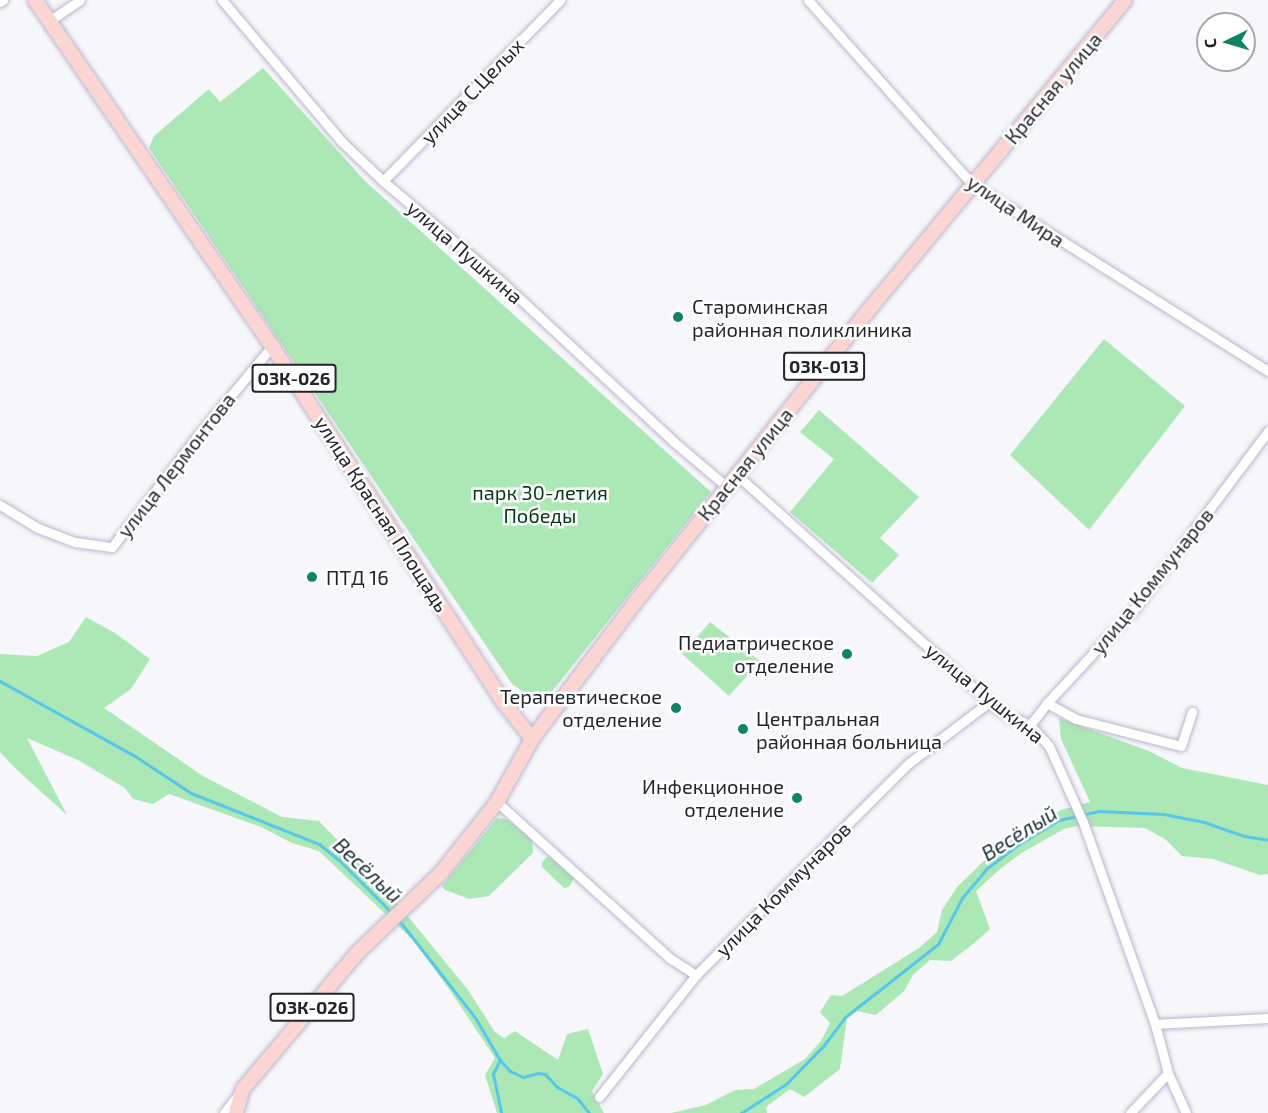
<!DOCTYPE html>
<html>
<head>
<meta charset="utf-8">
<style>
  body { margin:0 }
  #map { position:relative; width:1268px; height:1113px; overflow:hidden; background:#f7f6fb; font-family:"Exo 2",sans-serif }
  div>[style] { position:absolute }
  .green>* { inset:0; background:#ace8b5 }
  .stream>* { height:3px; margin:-1.5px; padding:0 1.5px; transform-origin:1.5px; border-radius:1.5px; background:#58c6eb }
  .roads { filter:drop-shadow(0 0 2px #b8b6cd) drop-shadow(0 0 2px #b8b6cd) }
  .street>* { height:9px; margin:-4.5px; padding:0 4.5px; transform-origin:4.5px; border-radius:4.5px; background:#fff }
  .primary>* { height:14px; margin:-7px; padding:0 7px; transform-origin:7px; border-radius:7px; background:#fbd5d1 }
  .dots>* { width:16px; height:16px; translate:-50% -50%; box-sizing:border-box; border:3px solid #fff; border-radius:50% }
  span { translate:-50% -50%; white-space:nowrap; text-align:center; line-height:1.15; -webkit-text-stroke:5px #fff; paint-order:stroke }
  .shield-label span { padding:2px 4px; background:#fff; border:2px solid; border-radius:4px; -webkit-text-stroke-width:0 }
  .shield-label { font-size:18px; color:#24232c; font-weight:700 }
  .street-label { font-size:20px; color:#24232c }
  .poi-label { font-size:20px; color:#24232c }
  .left { translate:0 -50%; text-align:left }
  .right { translate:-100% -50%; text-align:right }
  .park-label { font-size:20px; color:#013a14 }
  .water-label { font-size:21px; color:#1b2e36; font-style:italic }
  .north { position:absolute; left:1196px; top:12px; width:60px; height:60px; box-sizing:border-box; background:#fff; border:2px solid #a7a7ab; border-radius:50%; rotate:265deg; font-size:16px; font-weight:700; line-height:24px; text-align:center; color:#24232c }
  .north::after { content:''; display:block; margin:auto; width:21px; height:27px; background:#0f8464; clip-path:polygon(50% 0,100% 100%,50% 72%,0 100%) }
</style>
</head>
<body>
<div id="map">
  <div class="green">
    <div style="clip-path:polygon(263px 68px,365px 181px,711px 492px,550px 694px,531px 697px,512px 684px,149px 148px,154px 136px,209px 89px,220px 102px)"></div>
    <div style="clip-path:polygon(1104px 339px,1185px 406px,1089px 530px,1010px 455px)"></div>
    <div style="clip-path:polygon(819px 410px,919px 497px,880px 538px,899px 555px,872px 583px,790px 512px,834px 459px,800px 432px)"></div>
    <div style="clip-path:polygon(86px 617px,115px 633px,150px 659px,131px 689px,104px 708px,203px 776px,282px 817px,319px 821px,393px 898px,468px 990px,495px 1032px,504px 1038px,515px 1031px,558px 1060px,567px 1034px,588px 1029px,603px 1074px,592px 1091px,604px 1113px,497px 1113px,485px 1075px,495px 1058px,449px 989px,413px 940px,319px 851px,292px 843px,261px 827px,169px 794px,153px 804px,133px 799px,125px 788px,78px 760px,27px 738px,67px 815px,16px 769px,0 752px,0 654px,37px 656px,69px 642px)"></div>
    <div style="clip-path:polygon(710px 622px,760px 661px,729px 696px,682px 654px)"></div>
    <div style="clip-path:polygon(1059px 718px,1149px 751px,1182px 768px,1268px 785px,1268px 874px,1260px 875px,1213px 859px,1182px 856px,1165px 839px,1145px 828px,1077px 826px,1064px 829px,1023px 852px,1000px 869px,976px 891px,990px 929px,973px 944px,951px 961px,930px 960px,913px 975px,904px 991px,876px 1015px,857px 1011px,847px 1018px,840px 1069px,804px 1097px,790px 1089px,766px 1107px,767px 1113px,671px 1113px,706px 1105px,735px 1090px,754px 1089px,805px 1059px,821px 1041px,830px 1023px,820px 1012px,831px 995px,842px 996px,919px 948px,937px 932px,942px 910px,957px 887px,988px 857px,1025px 830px,1061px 810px,1090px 802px,1061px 739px)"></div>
    <div style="clip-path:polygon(497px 818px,506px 819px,532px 839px,533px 853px,489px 896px,469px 899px,445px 890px,442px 886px)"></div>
    <div style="clip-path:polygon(547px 857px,552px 857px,574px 878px,569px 887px,564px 888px,542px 867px,542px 862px)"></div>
  </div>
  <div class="stream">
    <div style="left:0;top:681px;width:154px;rotate:29.1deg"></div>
    <div style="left:135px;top:756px;width:67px;rotate:33.5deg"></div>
    <div style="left:191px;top:793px;width:138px;rotate:21.7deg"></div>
    <div style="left:319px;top:844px;width:27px;rotate:39deg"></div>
    <div style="left:340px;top:861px;width:75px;rotate:45deg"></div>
    <div style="left:398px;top:919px;width:127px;rotate:52deg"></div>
    <div style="left:476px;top:1019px;width:48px;rotate:59.7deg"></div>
    <div style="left:500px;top:1060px;width:15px;rotate:48deg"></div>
    <div style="left:510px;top:1071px;width:14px;rotate:25deg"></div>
    <div style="left:523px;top:1077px;width:16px;rotate:-15deg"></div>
    <div style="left:538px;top:1073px;width:7px;rotate:8deg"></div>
    <div style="left:545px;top:1074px;width:18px;rotate:47deg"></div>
    <div style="left:557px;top:1087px;width:23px;rotate:29deg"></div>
    <div style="left:577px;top:1098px;width:19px;rotate:51deg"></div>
    <div style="left:500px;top:1060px;width:16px;rotate:117deg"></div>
    <div style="left:493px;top:1074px;width:40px;rotate:78deg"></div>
    <div style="left:741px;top:1113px;width:54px;rotate:-32.8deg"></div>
    <div style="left:786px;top:1084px;width:54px;rotate:-45.7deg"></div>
    <div style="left:824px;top:1045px;width:34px;rotate:-53deg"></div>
    <div style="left:844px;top:1018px;width:120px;rotate:-38.2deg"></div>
    <div style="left:938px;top:944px;width:52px;rotate:-62.4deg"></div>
    <div style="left:962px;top:898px;width:38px;rotate:-50deg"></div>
    <div style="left:986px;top:869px;width:41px;rotate:-37.1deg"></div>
    <div style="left:1019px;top:844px;width:47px;rotate:-31deg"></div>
    <div style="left:1059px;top:820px;width:41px;rotate:-12.7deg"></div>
    <div style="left:1099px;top:811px;width:64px;rotate:2.7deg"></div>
    <div style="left:1163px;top:814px;width:42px;rotate:11deg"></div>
    <div style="left:1204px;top:822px;width:42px;rotate:19.3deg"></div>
    <div style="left:1244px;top:836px;width:24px;rotate:9deg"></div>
  </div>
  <div class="roads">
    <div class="street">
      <div style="left:222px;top:0;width:186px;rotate:49.8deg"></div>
      <div style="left:342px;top:142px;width:57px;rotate:43.6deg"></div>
      <div style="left:383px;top:181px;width:157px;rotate:40.4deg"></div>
      <div style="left:503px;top:283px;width:233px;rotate:42.9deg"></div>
      <div style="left:674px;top:442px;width:70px;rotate:40.3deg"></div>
      <div style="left:808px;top:0;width:246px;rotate:48.3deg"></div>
      <div style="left:972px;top:184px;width:350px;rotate:32.3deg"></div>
      <div style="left:0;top:2px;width:4px;rotate:-34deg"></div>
      <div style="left:49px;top:21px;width:37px;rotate:-34deg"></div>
      <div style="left:383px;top:181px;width:253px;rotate:-45.6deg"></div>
      <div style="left:737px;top:475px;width:339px;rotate:42deg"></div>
      <div style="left:989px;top:702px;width:24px;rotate:36deg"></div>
      <div style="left:1008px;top:716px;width:24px;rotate:22deg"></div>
      <div style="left:1030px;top:725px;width:28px;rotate:48deg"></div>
      <div style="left:1049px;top:746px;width:83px;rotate:65.9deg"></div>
      <div style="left:1083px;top:822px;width:214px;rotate:70.4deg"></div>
      <div style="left:1155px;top:1024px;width:51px;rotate:75.1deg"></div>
      <div style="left:1168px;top:1073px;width:44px;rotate:65.8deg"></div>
      <div style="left:0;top:505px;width:44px;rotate:31.2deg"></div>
      <div style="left:38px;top:528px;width:40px;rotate:21deg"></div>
      <div style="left:75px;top:542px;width:37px;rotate:8deg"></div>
      <div style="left:112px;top:547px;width:143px;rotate:-52.4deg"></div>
      <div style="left:199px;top:434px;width:114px;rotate:-50.3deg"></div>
      <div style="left:1047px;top:703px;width:33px;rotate:29deg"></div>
      <div style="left:1076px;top:719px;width:108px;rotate:14.4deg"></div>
      <div style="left:1181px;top:746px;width:36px;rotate:-72deg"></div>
      <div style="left:1030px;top:725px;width:28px;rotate:-52deg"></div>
      <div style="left:1047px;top:703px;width:131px;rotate:-47.2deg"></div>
      <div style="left:1136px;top:607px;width:220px;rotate:-53.1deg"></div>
      <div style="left:497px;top:802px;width:234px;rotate:42.1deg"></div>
      <div style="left:671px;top:959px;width:30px;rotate:33deg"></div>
      <div style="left:1155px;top:1024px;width:113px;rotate:-3deg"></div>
      <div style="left:599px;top:1097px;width:156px;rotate:-51.5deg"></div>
      <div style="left:696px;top:975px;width:301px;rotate:-44.9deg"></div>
      <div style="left:909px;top:763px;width:101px;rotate:-37.3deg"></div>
      <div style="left:224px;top:1113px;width:24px;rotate:-52deg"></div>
      <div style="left:1130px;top:1113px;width:55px;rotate:-46.5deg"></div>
    </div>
    <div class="primary">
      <div style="left:35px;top:0;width:419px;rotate:55.6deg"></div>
      <div style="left:272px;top:346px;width:426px;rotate:57deg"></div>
      <div style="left:504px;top:703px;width:46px;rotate:52.1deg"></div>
      <div style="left:236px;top:1113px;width:25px;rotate:-74deg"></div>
      <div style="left:243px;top:1089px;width:177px;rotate:-50deg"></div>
      <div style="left:357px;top:953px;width:116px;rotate:-43.6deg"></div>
      <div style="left:441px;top:873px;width:90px;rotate:-51.7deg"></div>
      <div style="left:497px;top:802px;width:72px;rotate:-60.9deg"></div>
      <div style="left:532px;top:739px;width:169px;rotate:-52.9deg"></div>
      <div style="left:634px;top:604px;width:375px;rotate:-51.4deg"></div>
      <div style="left:868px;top:311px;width:403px;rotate:-50.4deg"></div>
    </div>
  </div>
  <div class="dots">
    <div style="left:678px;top:317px;background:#0f8464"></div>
    <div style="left:312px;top:577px;background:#0f8464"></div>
    <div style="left:847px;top:654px;background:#0f8464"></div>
    <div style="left:676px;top:708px;background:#0f8464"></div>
    <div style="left:743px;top:729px;background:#0f8464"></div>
    <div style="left:797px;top:798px;background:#0f8464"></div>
  </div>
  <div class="shield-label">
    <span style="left:824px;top:366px">03К-013</span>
    <span style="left:294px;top:378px">03К-026</span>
    <span style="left:312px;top:1007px">03К-026</span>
  </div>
  <div class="street-label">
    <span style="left:1053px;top:88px;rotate:-50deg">Красная улица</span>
    <span style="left:472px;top:91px;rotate:-46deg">улица С.Целых</span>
    <span style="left:1016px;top:211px;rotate:34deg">улица Мира</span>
    <span style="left:465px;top:252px;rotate:41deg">улица Пушкина</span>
    <span style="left:745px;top:464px;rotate:-51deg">Красная улица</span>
    <span style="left:176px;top:465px;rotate:-52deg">улица Лермонтова</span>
    <span style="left:382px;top:514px;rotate:57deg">улица Красная Площадь</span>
    <span style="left:1152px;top:581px;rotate:-51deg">улица Коммунаров</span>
    <span style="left:985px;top:693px;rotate:39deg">улица Пушкина</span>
    <span style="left:783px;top:889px;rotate:-45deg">улица Коммунаров</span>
  </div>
  <div class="poi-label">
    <span class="left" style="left:692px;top:318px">Староминская<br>районная поликлиника</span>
    <span class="left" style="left:326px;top:577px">ПТД 16</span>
    <span class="right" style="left:834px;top:654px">Педиатрическое<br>отделение</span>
    <span class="right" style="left:662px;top:708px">Терапевтическое<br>отделение</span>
    <span class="left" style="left:756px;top:730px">Центральная<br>районная больница</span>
    <span class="right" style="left:784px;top:798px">Инфекционное<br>отделение</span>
  </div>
  <div class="park-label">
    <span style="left:540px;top:504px">парк 30-летия<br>Победы</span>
  </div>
  <div class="water-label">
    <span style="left:1019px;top:833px;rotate:-32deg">Весёлый</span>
    <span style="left:368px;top:870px;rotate:43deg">Весёлый</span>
  </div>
  <div class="north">С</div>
</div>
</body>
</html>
